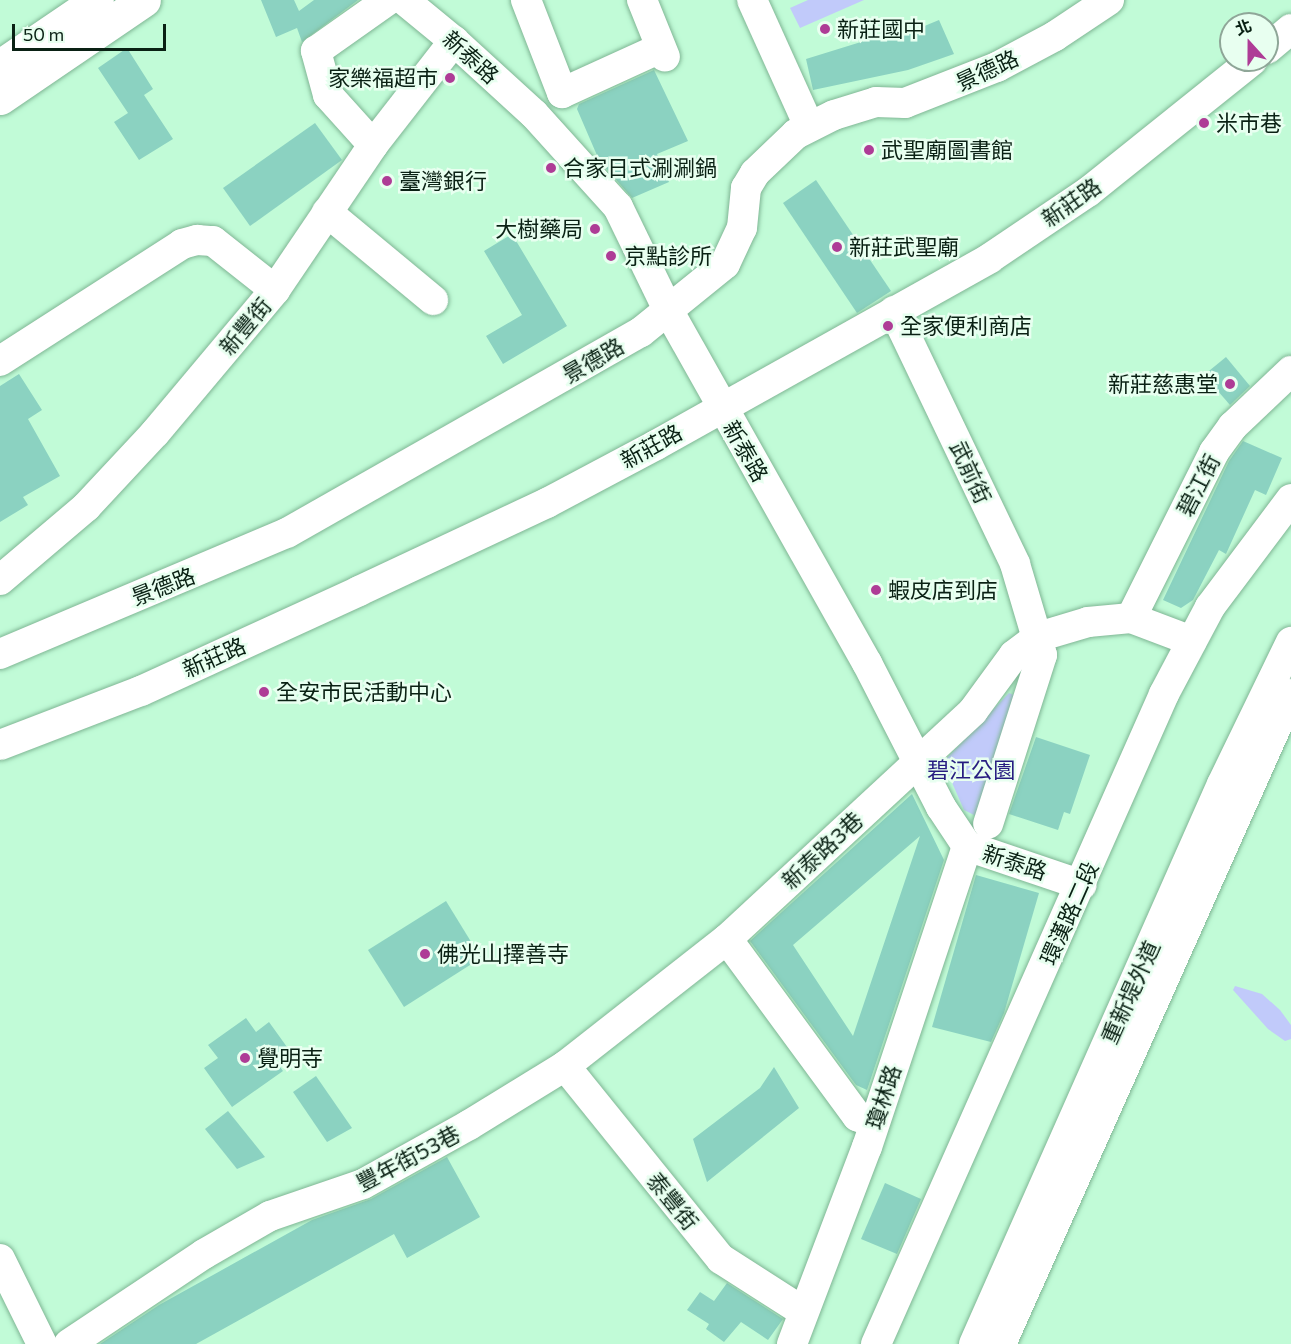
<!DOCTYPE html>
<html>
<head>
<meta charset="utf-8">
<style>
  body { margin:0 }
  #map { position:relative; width:1291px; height:1344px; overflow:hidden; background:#c1fbd7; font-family:Commissioner,"Noto Sans TC",sans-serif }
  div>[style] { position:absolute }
  .green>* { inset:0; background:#c1cafa }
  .building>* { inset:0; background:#8bd2c1 }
  .roads { filter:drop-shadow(0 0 2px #7fb694) drop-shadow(0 0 2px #7fb694) }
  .minor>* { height:30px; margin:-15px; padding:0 15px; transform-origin:15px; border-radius:15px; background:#fff }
  .major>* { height:33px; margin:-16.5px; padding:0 16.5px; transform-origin:16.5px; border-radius:16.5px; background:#fff }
  .dots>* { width:16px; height:16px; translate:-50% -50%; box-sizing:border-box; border:3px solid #e8fff0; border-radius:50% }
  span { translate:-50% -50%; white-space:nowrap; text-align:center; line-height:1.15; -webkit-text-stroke:5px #e8fff0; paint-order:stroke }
  .poi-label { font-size:22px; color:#0a2114 }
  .left { translate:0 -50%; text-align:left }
  .right { translate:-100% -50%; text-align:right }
  .street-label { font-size:22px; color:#0a2114 }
  .park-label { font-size:22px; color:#271d81 }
  .north { position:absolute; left:1219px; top:12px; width:60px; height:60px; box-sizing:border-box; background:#e8fff0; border:2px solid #8fa698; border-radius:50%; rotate:339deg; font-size:16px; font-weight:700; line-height:24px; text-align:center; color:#0a2114 }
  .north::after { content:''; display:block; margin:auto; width:21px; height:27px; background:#ae3c96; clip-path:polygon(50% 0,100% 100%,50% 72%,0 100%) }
  .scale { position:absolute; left:12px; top:24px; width:154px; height:27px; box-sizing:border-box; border:3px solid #0a2114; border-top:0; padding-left:8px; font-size:18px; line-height:21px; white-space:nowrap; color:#0a2114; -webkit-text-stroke:4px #e8fff0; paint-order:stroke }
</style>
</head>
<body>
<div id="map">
  <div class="green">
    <div style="clip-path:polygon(808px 0,864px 0,800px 28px,790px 8px)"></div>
    <div style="clip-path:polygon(1009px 693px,1025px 699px,980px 818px,964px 810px,943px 762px)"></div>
    <div style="clip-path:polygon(1235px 986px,1262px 994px,1280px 1010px,1291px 1025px,1291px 1039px,1285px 1041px,1268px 1029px,1233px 990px)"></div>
  </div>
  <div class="building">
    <div style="clip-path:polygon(261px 0,294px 0,299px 11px,314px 0,358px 0,302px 42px,297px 28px,276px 37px)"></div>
    <div style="clip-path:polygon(939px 20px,954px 54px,908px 70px,813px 90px,806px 59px,890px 33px,893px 39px)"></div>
    <div style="clip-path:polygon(127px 48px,153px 89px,144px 95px,173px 139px,139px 160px,114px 122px,128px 113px,98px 68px)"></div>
    <div style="clip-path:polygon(654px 70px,688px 141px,657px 154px,669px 182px,632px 198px,599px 160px,577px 109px,579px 104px)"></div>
    <div style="clip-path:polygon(315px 123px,342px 160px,250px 226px,223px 188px)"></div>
    <div style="clip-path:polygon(816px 180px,891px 291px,857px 313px,783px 203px)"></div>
    <div style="clip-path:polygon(512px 234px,567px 326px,503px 364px,486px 336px,522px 315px,484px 251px)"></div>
    <div style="clip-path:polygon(1226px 357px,1250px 386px,1230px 405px,1204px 375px)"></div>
    <div style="clip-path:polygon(19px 374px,42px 410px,28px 419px,60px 476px,23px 497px,28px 505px,0 522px,0 386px)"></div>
    <div style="clip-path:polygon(1243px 441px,1282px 458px,1266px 495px,1255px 490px,1226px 554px,1219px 550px,1193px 600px,1181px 608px,1163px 600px,1229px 461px)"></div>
    <div style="clip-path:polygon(1036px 737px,1090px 755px,1070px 814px,1064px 812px,1058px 830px,1009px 814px)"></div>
    <div style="clip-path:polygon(evenodd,912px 794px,944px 860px,867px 1090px,856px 1085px,750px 941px,912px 794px,920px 836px,853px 1036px,793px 945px,920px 836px)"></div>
    <div style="clip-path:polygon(976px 875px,1039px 893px,1004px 1013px,991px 1042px,932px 1027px)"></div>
    <div style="clip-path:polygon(446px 901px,481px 958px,404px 1007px,368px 950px)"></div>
    <div style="clip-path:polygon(246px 1018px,256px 1032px,269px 1022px,287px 1047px,273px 1057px,283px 1071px,232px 1107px,204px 1068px,218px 1058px,208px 1045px)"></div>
    <div style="clip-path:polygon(774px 1067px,799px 1108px,707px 1182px,693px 1139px,760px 1088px)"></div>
    <div style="clip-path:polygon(316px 1076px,352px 1128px,327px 1142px,293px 1092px)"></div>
    <div style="clip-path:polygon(228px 1111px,265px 1157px,237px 1169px,205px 1129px)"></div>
    <div style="clip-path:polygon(447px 1157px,480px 1217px,407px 1258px,394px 1234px,196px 1344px,100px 1344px,159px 1305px,312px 1220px,371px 1199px)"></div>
    <div style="clip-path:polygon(885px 1183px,921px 1199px,897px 1254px,861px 1239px)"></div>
    <div style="clip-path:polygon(727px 1283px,783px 1319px,768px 1340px,741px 1322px,724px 1342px,706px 1329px,709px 1324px,687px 1310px,700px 1292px,714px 1301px)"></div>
  </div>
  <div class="roads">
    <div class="minor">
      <div style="left:404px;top:0;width:65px;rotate:39.4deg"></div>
      <div style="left:454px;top:41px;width:108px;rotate:42.4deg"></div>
      <div style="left:534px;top:114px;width:125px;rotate:47.9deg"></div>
      <div style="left:618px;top:207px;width:114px;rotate:64.1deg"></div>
      <div style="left:668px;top:310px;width:405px;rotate:60.6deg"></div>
      <div style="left:867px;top:663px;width:162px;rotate:62.8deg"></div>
      <div style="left:941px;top:807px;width:47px;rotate:56.3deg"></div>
      <div style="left:967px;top:846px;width:121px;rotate:18.7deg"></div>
      <div style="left:526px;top:0;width:100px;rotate:68.8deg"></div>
      <div style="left:562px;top:93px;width:99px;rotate:-24.5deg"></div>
      <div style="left:642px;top:0;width:61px;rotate:68deg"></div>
      <div style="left:752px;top:0;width:138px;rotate:65.7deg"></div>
      <div style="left:1267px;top:49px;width:31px;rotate:-40deg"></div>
      <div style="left:373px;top:145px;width:67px;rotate:-132deg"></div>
      <div style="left:328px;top:95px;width:46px;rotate:-105.3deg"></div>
      <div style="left:316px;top:51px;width:88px;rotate:-35.3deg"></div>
      <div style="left:327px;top:212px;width:138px;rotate:39.7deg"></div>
      <div style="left:894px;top:311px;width:280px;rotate:64.4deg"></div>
      <div style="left:1015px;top:564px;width:95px;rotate:73.5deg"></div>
      <div style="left:1042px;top:655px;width:177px;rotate:107.7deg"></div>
      <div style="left:0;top:361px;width:216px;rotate:-32.7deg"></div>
      <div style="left:182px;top:244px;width:16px;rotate:-15deg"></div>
      <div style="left:197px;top:240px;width:16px;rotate:4deg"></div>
      <div style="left:213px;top:241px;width:79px;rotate:38.3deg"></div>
      <div style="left:0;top:580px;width:113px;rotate:-40.3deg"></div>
      <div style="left:86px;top:507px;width:101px;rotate:-47deg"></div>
      <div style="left:155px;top:433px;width:187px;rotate:-50deg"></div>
      <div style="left:275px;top:290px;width:175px;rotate:-55.9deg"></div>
      <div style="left:373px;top:145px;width:132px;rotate:-52.1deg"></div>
      <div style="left:1131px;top:618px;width:186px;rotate:-63.4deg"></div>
      <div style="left:1214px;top:452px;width:32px;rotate:-54deg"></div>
      <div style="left:1233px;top:426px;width:80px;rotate:-43.5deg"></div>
      <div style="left:0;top:654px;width:311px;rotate:-22.9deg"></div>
      <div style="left:287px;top:533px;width:407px;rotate:-29.6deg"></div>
      <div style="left:641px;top:332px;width:108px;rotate:-39deg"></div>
      <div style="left:725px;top:264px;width:40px;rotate:-65deg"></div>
      <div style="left:742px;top:228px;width:40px;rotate:-84.3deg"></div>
      <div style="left:746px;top:188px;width:17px;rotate:-59deg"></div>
      <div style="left:755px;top:173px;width:57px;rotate:-43.6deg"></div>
      <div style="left:796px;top:134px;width:42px;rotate:-26.6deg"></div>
      <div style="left:834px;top:115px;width:44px;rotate:-17.2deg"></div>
      <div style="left:876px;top:102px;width:29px;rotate:2deg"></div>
      <div style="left:905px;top:103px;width:99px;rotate:-21.4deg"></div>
      <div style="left:997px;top:67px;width:66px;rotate:-28.1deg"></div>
      <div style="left:1055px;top:36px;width:65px;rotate:-33.7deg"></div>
      <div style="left:0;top:745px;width:151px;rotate:-21deg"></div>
      <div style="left:141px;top:691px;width:240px;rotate:-24.6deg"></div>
      <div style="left:359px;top:591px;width:208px;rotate:-25.1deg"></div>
      <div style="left:547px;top:503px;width:123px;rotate:-28deg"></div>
      <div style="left:656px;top:445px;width:383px;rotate:-29.2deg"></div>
      <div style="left:990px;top:258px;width:118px;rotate:-34deg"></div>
      <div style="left:1088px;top:192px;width:211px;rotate:-38.7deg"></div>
      <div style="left:727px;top:939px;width:220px;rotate:53.7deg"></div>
      <div style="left:857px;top:1116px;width:18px;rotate:22deg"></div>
      <div style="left:565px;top:1066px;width:248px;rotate:51.1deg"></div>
      <div style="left:721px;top:1259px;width:98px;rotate:32.6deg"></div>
      <div style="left:0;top:1259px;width:95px;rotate:63.7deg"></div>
      <div style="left:69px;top:1344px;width:162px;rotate:-33.7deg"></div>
      <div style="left:204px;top:1254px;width:76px;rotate:-29.9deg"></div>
      <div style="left:270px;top:1216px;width:98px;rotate:-19deg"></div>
      <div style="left:363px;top:1184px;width:121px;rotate:-29.1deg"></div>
      <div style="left:469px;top:1125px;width:113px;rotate:-31.6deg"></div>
      <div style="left:565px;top:1066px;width:206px;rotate:-38.1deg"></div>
      <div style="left:727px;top:939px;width:335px;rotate:-42.8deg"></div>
      <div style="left:973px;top:711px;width:69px;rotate:-53.8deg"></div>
      <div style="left:1014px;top:655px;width:30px;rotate:-37deg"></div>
      <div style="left:1038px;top:637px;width:52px;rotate:-16.7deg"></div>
      <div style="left:1088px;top:622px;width:43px;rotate:-5.3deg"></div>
      <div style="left:1131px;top:618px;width:65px;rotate:20.7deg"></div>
      <div style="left:792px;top:1344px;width:211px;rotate:-69.2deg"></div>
      <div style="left:867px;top:1147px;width:317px;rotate:-71.6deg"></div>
      <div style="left:876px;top:1344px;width:711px;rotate:-66.1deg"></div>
      <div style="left:1164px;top:694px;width:98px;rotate:-62.1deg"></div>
      <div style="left:1210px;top:607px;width:135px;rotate:-53.1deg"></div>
      <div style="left:974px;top:1344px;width:612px;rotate:-66.11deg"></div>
      <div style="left:1222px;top:784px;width:158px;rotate:-64.1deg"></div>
      <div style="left:1001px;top:1344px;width:712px;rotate:-65.96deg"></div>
    </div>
    <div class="major">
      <div style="left:0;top:66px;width:117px;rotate:-34.2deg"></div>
      <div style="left:0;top:98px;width:174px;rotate:-34.2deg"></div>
    </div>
  </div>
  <div class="dots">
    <div style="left:825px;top:29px;background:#ae3c96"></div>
    <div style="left:450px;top:78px;background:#ae3c96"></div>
    <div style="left:1204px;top:123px;background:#ae3c96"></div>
    <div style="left:869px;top:150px;background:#ae3c96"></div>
    <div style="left:551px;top:168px;background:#ae3c96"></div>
    <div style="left:387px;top:181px;background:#ae3c96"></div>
    <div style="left:595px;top:229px;background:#ae3c96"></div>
    <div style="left:837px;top:247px;background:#ae3c96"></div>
    <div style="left:611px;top:256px;background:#ae3c96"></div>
    <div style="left:888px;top:326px;background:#ae3c96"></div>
    <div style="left:1230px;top:384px;background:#ae3c96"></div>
    <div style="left:876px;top:590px;background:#ae3c96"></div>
    <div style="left:264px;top:692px;background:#ae3c96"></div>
    <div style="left:425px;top:954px;background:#ae3c96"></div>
    <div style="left:245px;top:1058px;background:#ae3c96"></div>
  </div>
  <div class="poi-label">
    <span class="left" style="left:837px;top:29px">新莊國中</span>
    <span class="right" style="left:438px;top:78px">家樂福超市</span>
    <span class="left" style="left:1216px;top:123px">米市巷</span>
    <span class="left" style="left:881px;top:150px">武聖廟圖書館</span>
    <span class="left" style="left:563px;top:168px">合家日式涮涮鍋</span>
    <span class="left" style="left:399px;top:181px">臺灣銀行</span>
    <span class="right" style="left:583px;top:229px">大樹藥局</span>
    <span class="left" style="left:849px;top:247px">新莊武聖廟</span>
    <span class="left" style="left:624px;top:256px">京點診所</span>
    <span class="left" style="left:900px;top:326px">全家便利商店</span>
    <span class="right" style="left:1218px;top:384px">新莊慈惠堂</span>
    <span class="left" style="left:888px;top:590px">蝦皮店到店</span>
    <span class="left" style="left:276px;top:692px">全安市民活動中心</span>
    <span class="left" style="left:437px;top:954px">佛光山擇善寺</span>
    <span class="left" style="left:257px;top:1058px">覺明寺</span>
  </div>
  <div class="street-label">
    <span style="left:471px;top:57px;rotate:42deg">新泰路</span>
    <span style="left:987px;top:70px;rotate:-25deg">景德路</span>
    <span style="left:1071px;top:202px;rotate:-35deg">新莊路</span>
    <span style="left:245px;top:326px;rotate:-50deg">新豐街</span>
    <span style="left:593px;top:360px;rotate:-30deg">景德路</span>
    <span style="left:651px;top:446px;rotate:-29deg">新莊路</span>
    <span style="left:746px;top:451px;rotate:60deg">新泰路</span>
    <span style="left:971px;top:472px;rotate:65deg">武前街</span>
    <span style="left:1198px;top:485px;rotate:-63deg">碧江街</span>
    <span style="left:163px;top:586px;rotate:-21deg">景德路</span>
    <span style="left:214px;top:657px;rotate:-24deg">新莊路</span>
    <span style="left:822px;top:850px;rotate:-43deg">新泰路3巷</span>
    <span style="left:1015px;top:862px;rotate:18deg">新泰路</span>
    <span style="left:1069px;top:913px;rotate:-66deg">環漢路二段</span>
    <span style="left:1130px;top:992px;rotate:-66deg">重新堤外道</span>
    <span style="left:883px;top:1097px;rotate:-72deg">瓊林路</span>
    <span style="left:408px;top:1158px;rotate:-28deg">豐年街53巷</span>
    <span style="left:673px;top:1201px;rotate:51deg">泰豐街</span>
  </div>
  <div class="park-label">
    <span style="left:971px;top:770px">碧江公園</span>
  </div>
  <div class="north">北</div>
  <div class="scale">50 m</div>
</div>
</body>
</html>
